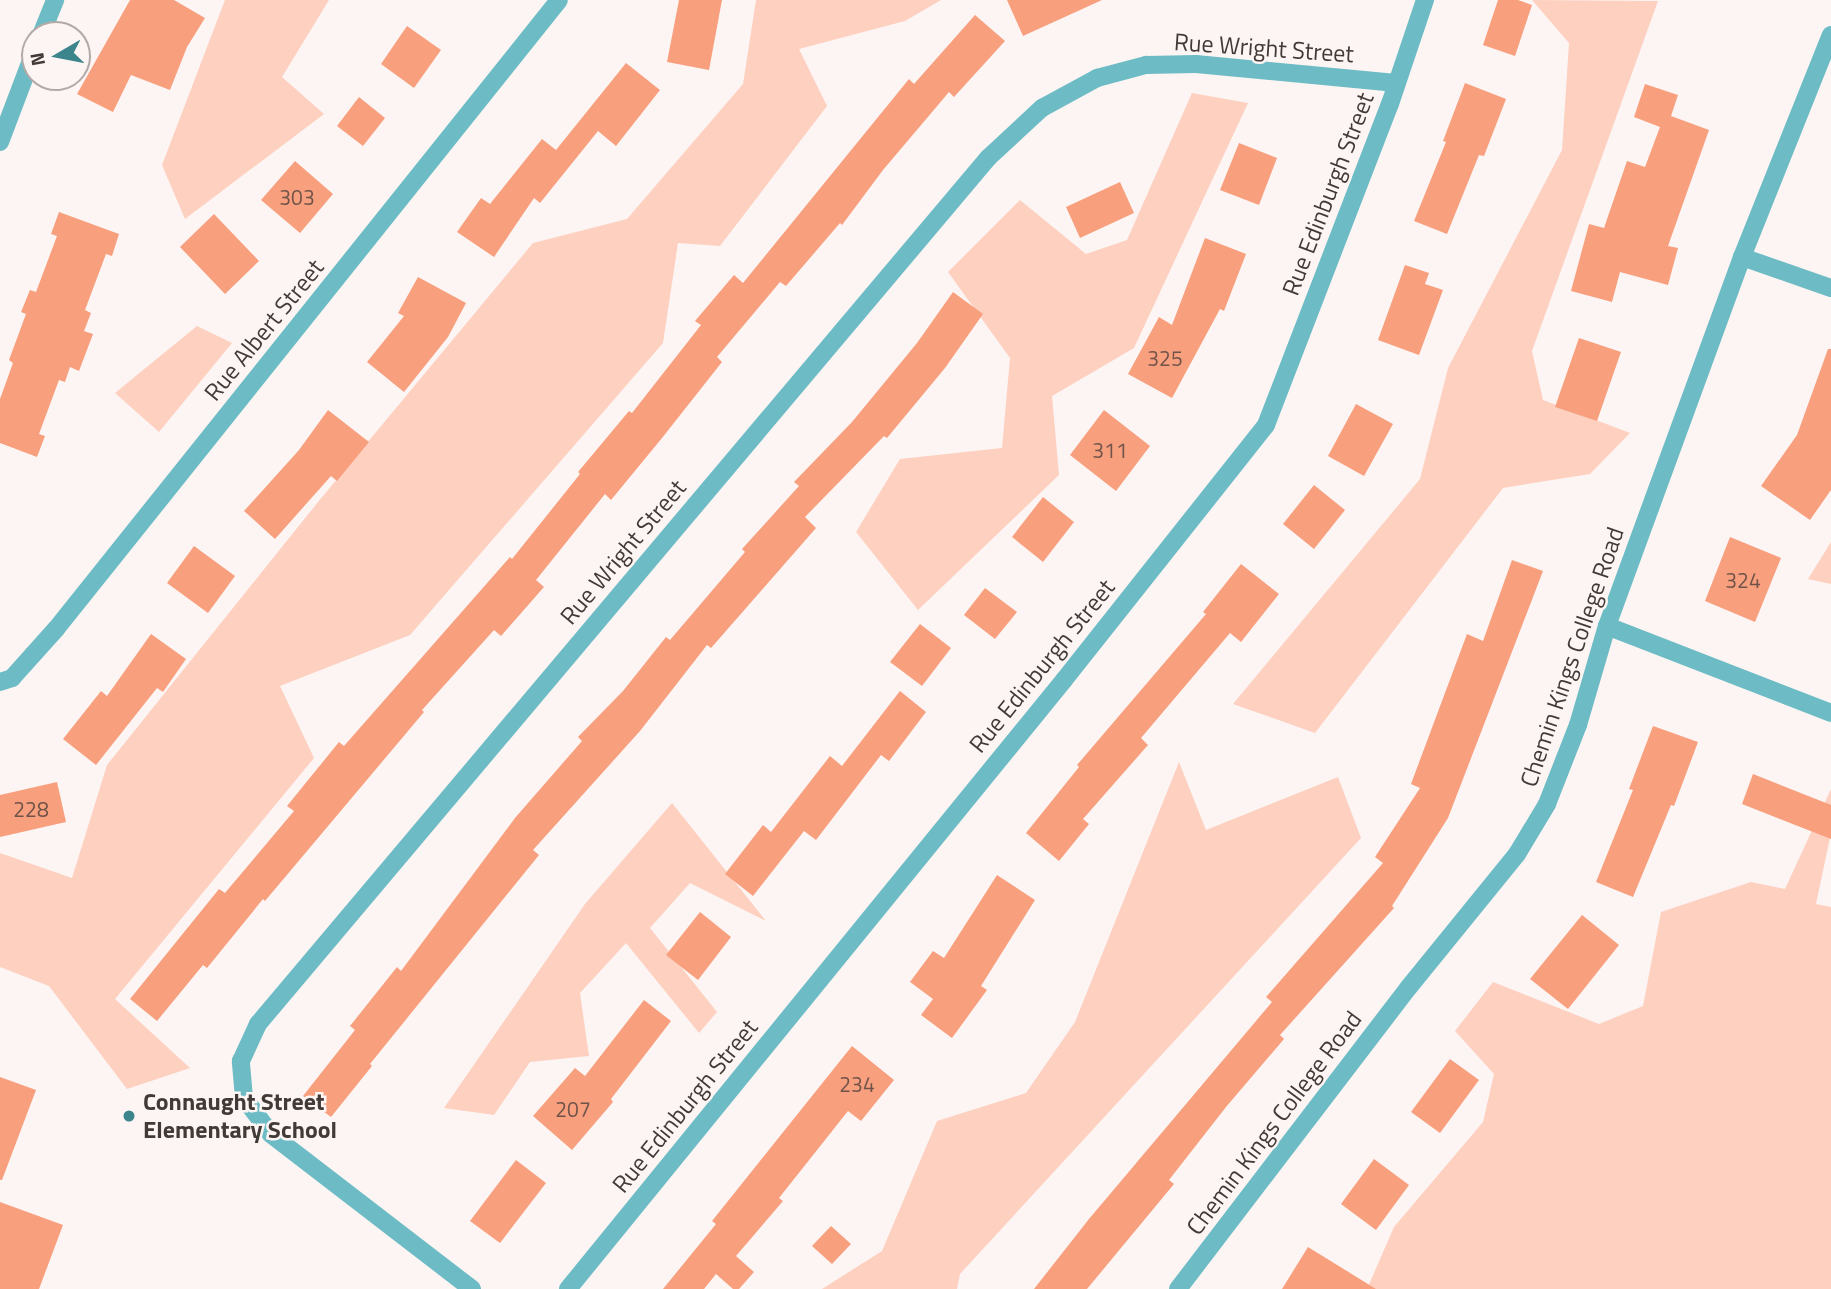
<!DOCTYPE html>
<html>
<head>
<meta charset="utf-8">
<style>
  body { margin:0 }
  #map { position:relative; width:1831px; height:1289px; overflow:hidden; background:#fdf5f3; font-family:"Titillium Web",sans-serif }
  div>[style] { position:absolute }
  .green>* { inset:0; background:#fdd0c0 }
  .building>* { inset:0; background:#f89f7e }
  .minor>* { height:18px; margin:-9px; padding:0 9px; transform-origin:9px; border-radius:9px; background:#6dbcc5 }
  .dots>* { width:19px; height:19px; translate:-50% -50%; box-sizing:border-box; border:4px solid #fdf5f3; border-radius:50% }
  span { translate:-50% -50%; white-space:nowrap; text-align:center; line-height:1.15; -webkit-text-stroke:5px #fdf5f3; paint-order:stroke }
  .number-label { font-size:21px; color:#705349 }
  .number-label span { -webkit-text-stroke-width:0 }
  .street-label { font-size:24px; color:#423a37 }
  .poi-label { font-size:24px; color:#423a37; font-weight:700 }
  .left { translate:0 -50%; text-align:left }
  .north { position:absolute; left:21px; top:21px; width:70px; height:70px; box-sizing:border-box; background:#fdf5f3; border:2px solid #b2aaa8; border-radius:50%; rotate:260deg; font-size:19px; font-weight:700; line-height:28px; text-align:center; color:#423a37 }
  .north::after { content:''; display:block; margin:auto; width:24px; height:32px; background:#3d858c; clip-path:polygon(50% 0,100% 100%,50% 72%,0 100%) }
</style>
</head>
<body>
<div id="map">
  <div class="green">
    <div style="clip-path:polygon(225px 0,329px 0,282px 77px,324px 114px,185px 219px,162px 165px)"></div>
    <div style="clip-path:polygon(756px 0,941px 0,905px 21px,799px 49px,827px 106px,720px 246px,678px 243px,663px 343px,410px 635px,280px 686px,314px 758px,115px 999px,190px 1068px,127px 1089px,49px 986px,0 967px,0 853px,72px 878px,107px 765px,318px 502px,533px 243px,627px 219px,743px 84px)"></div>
    <div style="clip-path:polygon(1532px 0,1658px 1px,1532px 351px,1543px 400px,1630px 433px,1590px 474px,1503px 488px,1315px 733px,1233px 704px,1420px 479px,1448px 368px,1562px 150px,1569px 43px)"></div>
    <div style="clip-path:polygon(1192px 93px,1248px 103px,1134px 348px,1052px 396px,1059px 475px,918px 610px,856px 532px,900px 459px,1002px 448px,1010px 358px,948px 272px,1020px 200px,1086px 254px,1127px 240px)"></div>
    <div style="clip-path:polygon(197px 326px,232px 343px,159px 432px,115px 393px)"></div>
    <div style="clip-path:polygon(1831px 542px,1831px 584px,1808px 579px)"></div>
    <div style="clip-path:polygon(1179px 762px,1206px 830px,1338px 777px,1361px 838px,960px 1274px,957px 1289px,822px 1289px,882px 1251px,937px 1121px,1026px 1093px,1075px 1022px)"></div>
    <div style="clip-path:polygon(1831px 789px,1831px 833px,1816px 904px,1831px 907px,1831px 1289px,1367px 1289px,1394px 1227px,1483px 1122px,1494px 1074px,1455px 1031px,1493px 982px,1599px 1024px,1643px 1006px,1661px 912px,1751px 882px,1785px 889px)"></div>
    <div style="clip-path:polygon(672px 803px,766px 921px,690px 883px,650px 928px,717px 1012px,699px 1033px,626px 943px,580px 993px,589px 1056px,530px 1062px,494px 1115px,444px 1108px,585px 904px)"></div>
  </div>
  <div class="building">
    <div style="clip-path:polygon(130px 0,174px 0,205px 18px,187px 47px,170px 90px,131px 75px,113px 112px,77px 94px)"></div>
    <div style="clip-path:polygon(679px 0,722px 0,709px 70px,667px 62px)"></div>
    <div style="clip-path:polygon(1007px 0,1102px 0,1023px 36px)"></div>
    <div style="clip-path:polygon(1498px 0,1518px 0,1532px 5px,1515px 56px,1483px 45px)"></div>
    <div style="clip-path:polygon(975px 15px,1005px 41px,954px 97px,949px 92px,883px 170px,842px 225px,840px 223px,786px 286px,780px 282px,717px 357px,722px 362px,662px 438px,611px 500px,605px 494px,536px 580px,544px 587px,501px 636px,494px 630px,422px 710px,424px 712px,265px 901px,263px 899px,207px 968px,203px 965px,157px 1021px,130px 999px,219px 889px,225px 893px,294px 811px,287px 806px,339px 742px,344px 746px,510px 557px,512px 559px,580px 474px,578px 472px,629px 411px,632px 413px,701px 325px,695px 321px,734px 275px,743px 283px,909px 79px,914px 84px)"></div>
    <div style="clip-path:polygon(407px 26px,441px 50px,414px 88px,381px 64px)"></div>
    <div style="clip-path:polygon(626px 63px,660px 90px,616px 146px,598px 131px,540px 203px,534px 198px,494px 257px,457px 232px,481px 198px,490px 204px,542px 139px,556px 150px)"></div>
    <div style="clip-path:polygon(1465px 83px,1506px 99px,1484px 156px,1479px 155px,1447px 234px,1414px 221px,1446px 142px,1443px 141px)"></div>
    <div style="clip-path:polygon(1645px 84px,1678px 95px,1671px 116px,1709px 130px,1668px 246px,1678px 248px,1668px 285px,1620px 272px,1612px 302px,1571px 291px,1589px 224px,1604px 228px,1627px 161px,1645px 167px,1660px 127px,1634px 117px)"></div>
    <div style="clip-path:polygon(359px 97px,385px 118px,363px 146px,337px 126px)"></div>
    <div style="clip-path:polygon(1239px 143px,1277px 158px,1259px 205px,1220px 190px)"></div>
    <div style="clip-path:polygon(295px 161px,333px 194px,300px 233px,261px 200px)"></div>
    <div style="clip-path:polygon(1120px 182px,1134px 213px,1080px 238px,1066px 207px)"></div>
    <div style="clip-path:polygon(59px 212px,119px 234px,112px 256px,106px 254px,85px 310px,91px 313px,84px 331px,93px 334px,79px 371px,70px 367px,65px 382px,59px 380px,39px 434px,45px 436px,37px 457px,0 443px,0 399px,13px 363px,9px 360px,26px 314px,21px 312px,30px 290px,36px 292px,57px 236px,51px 234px)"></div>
    <div style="clip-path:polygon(214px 214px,259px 261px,225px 294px,180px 247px)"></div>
    <div style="clip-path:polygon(1205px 238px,1246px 254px,1224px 311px,1220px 309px,1172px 398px,1128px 374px,1159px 317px,1172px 325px)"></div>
    <div style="clip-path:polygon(1405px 265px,1429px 273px,1425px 284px,1443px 290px,1419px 355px,1378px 340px)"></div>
    <div style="clip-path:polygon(418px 277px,466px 303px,448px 337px,404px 392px,367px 362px,404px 316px,398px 313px)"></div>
    <div style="clip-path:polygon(953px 292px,983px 314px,945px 368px,887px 438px,884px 436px,805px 517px,816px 528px,711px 648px,707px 645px,640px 731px,533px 850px,539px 855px,370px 1064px,372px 1066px,331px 1117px,303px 1096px,355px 1030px,350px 1026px,397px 967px,401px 971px,515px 818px,582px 741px,578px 737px,623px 691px,666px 637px,670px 640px,745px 552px,742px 549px,799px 486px,794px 482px,852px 422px,917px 343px)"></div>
    <div style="clip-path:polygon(1579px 338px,1621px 352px,1597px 421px,1555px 407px)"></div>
    <div style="clip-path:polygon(1828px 349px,1831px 349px,1831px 490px,1810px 520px,1761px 486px,1797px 435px)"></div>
    <div style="clip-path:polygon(1356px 404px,1393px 424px,1364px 476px,1328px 456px)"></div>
    <div style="clip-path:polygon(328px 410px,369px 442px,337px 481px,331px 476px,275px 539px,244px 511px,299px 450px)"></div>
    <div style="clip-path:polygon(1104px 410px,1150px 446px,1116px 491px,1070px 455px)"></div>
    <div style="clip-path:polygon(1314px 485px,1345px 510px,1314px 549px,1283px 524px)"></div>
    <div style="clip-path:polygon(1043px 497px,1074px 522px,1043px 562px,1012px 537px)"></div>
    <div style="clip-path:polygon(1730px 537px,1781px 558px,1755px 622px,1705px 601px)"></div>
    <div style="clip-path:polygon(194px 546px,235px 576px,208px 613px,167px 583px)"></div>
    <div style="clip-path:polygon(1512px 560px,1543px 571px,1448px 818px,1392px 906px,1394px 908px,1280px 1035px,1284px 1039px,1226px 1107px,1169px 1180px,1174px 1184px,1087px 1289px,1034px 1289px,1089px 1219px,1272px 1002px,1266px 997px,1383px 863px,1375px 857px,1420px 788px,1411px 784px,1467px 634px,1483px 641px)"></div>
    <div style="clip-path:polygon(1241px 564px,1279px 594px,1241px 642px,1230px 633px,1141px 738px,1148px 745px,1083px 819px,1089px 824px,1059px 861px,1026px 833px,1079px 767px,1077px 765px,1206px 614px,1203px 612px)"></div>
    <div style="clip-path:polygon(985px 588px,1017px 612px,995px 639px,964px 615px)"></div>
    <div style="clip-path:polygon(920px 624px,951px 648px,922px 686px,890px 662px)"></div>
    <div style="clip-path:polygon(151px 634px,186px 659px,163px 692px,157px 688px,96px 765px,63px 739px,101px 691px,107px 696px)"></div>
    <div style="clip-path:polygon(900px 691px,926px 712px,889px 761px,881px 755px,816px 840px,804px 831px,753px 896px,725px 874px,763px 825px,771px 832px,830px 756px,842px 766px)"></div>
    <div style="clip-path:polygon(1653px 726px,1698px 742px,1674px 806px,1671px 805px,1633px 897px,1596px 882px,1633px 790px,1629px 789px)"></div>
    <div style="clip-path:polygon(1753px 774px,1831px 805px,1831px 839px,1742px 804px)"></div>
    <div style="clip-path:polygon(57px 782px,66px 822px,0 837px,0 795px)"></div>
    <div style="clip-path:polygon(997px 875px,1035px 900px,981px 986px,987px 990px,952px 1038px,921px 1015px,933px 999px,910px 982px,933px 951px,944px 958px)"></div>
    <div style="clip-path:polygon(700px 912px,731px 937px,698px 980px,666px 955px)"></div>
    <div style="clip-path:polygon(1582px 915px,1619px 945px,1568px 1009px,1530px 979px)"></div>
    <div style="clip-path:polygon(644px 1000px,671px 1021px,611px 1099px,613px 1102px,572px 1150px,533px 1116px,575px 1068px,585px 1076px)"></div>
    <div style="clip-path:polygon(852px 1046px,894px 1080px,861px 1121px,848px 1111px,779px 1198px,783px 1201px,736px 1256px,754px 1272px,739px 1289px,733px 1289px,716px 1274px,704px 1289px,663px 1289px,716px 1224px,712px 1221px)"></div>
    <div style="clip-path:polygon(1450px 1059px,1479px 1080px,1440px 1133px,1411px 1112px)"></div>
    <div style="clip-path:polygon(0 1077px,36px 1090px,2px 1180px,0 1180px)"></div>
    <div style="clip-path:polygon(1374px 1159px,1409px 1185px,1376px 1230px,1341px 1204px)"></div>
    <div style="clip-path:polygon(516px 1160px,546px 1183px,500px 1243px,470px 1221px)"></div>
    <div style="clip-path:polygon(0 1202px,63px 1225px,39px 1289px,0 1289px)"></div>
    <div style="clip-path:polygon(831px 1226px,851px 1244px,832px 1264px,812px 1246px)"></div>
    <div style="clip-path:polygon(1308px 1247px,1376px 1289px,1282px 1289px)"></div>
  </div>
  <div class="minor">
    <div style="left:41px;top:35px;width:38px;rotate:-68deg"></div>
    <div style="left:0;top:142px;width:98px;rotate:-69.2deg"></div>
    <div style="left:1742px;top:257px;width:94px;rotate:19.2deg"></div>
    <div style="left:1607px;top:626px;width:240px;rotate:21.2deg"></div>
    <div style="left:0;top:682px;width:13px;rotate:-18deg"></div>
    <div style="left:12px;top:678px;width:66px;rotate:-48.1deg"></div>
    <div style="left:56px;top:629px;width:805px;rotate:-51.35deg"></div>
    <div style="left:472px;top:1289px;width:254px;rotate:-142.4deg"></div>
    <div style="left:271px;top:1134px;width:45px;rotate:-126.9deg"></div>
    <div style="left:244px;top:1098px;width:37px;rotate:-95deg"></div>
    <div style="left:241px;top:1061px;width:41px;rotate:-65.3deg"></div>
    <div style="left:258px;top:1024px;width:1133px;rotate:-49.87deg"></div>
    <div style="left:988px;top:158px;width:74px;rotate:-42.8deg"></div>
    <div style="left:1042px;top:108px;width:63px;rotate:-28.6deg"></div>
    <div style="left:1097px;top:78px;width:51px;rotate:-14.9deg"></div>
    <div style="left:1146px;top:65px;width:50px;rotate:-1.1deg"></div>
    <div style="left:1196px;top:64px;width:201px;rotate:5.4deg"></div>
    <div style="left:568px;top:1289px;width:785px;rotate:-50.84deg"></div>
    <div style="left:1064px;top:680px;width:325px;rotate:-51.6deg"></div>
    <div style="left:1266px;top:425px;width:344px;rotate:-68.9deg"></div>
    <div style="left:1390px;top:104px;width:110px;rotate:-71.4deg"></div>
    <div style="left:1178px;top:1289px;width:380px;rotate:-52.6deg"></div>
    <div style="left:1409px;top:987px;width:171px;rotate:-50.9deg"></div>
    <div style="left:1517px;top:854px;width:58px;rotate:-59deg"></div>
    <div style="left:1547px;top:804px;width:85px;rotate:-68.6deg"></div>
    <div style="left:1578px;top:725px;width:103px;rotate:-73.7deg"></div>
    <div style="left:1607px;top:626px;width:393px;rotate:-69.9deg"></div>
    <div style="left:1742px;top:257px;width:239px;rotate:-68.2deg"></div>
  </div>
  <div class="dots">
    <div style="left:129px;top:1116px;background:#3d858c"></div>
  </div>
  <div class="number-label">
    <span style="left:297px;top:197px">303</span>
    <span style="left:1165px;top:358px">325</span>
    <span style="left:1110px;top:450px">311</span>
    <span style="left:1743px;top:580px">324</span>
    <span style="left:31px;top:809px">228</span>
    <span style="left:857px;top:1084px">234</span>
    <span style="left:573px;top:1109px">207</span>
  </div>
  <div class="street-label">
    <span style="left:1264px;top:48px;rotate:4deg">Rue Wright Street</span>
    <span style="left:1328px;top:194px;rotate:-69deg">Rue Edinburgh Street</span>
    <span style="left:264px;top:330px;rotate:-51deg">Rue Albert Street</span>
    <span style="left:623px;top:552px;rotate:-50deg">Rue Wright Street</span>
    <span style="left:1572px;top:657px;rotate:-71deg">Chemin Kings College Road</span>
    <span style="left:1042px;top:666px;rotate:-51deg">Rue Edinburgh Street</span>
    <span style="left:685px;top:1106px;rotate:-51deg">Rue Edinburgh Street</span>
    <span style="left:1274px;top:1123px;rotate:-53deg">Chemin Kings College Road</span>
  </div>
  <div class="poi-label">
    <span class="left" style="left:143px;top:1116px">Connaught Street<br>Elementary School</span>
  </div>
  <div class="north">N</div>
</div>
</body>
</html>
